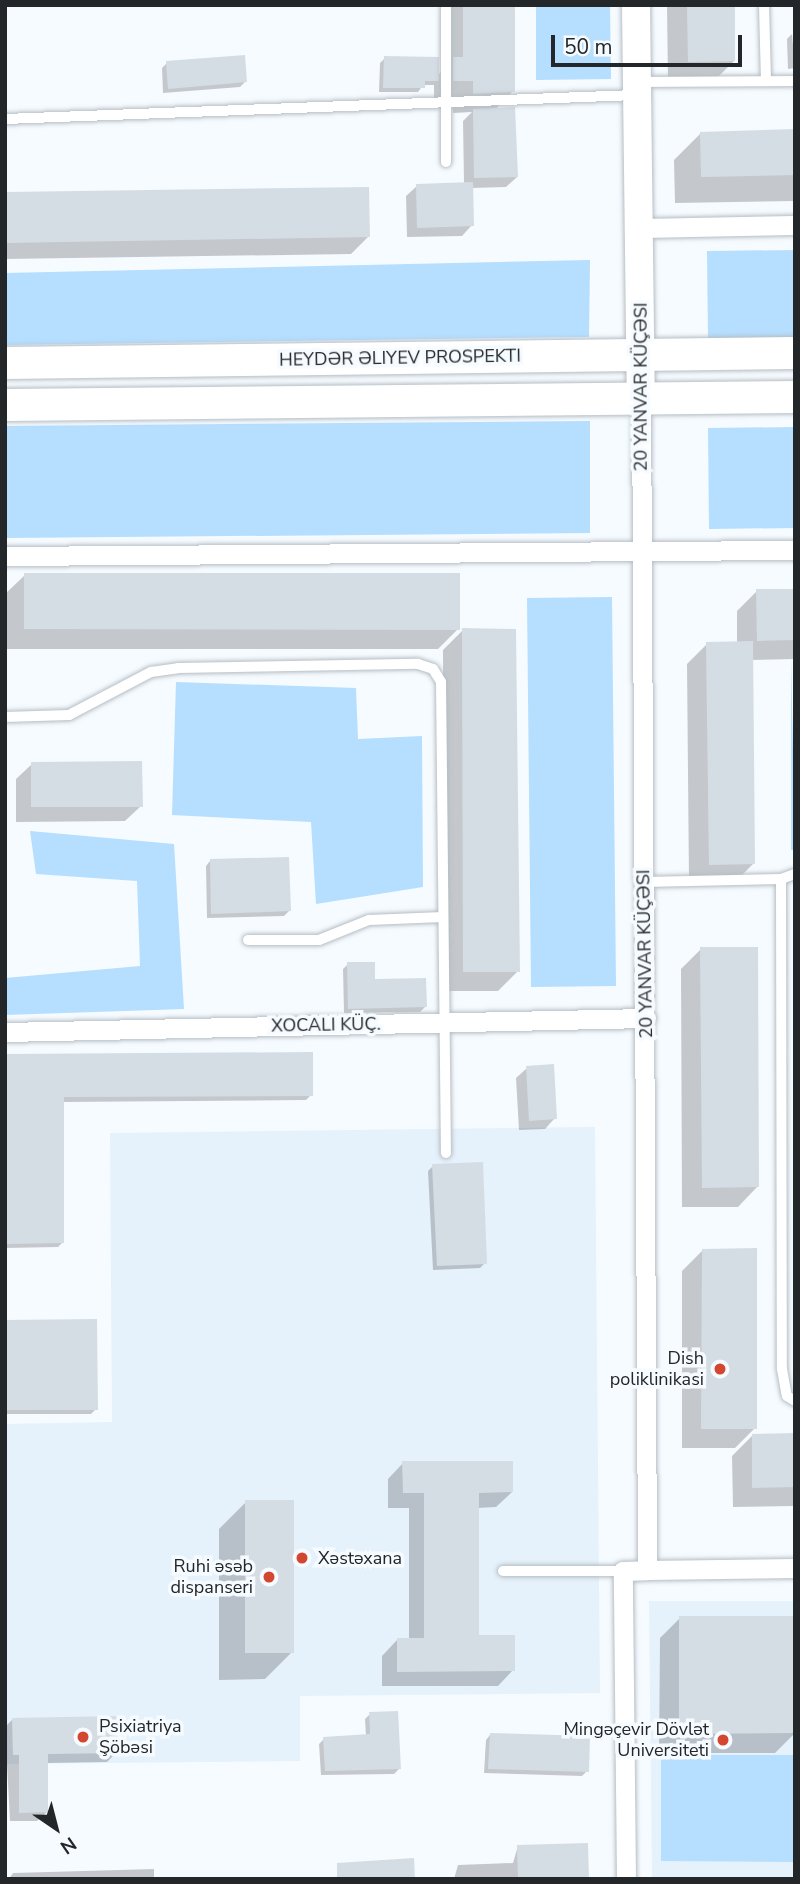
<!DOCTYPE html>
<html>
<head>
<meta charset="utf-8">
<style>
  body { margin:0 }
  #map { position:relative; width:800px; height:1884px; overflow:hidden; background:#f6fbff; font-family:"Nunito Sans",sans-serif }
  div>[style] { position:absolute }
  .built>* { inset:0; background:#e5f1fb }
  .green>* { inset:0; background:#b5deff }
  .shadow>* { inset:0; background:#0003 }
  .building>* { inset:0; background:#d5dde4 }
  .roads { filter:drop-shadow(0 0 2px #b5bec4) drop-shadow(0 0 2px #b5bec4) }
  .lane>* { height:10px; margin:-5px; padding:0 5px; transform-origin:5px; border-radius:5px; background:#fff }
  .street>* { height:19px; margin:-9.5px; padding:0 9.5px; transform-origin:9.5px; border-radius:9.5px; background:#fff }
  .secondary>* { height:28px; margin:-14px; padding:0 14px; transform-origin:14px; border-radius:14px; background:#fff }
  .primary>* { height:32px; margin:-16px; padding:0 16px; transform-origin:16px; border-radius:16px; background:#fff }
  .dots>* { width:19px; height:19px; translate:-50% -50%; box-sizing:border-box; border:4px solid #f6fbff; border-radius:50% }
  span { translate:-50% -50%; white-space:nowrap; text-align:center; line-height:1.15; -webkit-text-stroke:7px #f6fbff; paint-order:stroke }
  .street-label { font-size:18px; color:#24272a }
  .poi-label { font-size:18px; color:#24272a }
  .right { translate:-100% -50%; text-align:right }
  .left { translate:0 -50%; text-align:left }
  .frame { position:absolute; inset:0; border:7px solid #24272a; pointer-events:none }
  .north { position:absolute; left:21px; top:1793px; width:70px; height:70px; -webkit-text-stroke:5px #f6fbff; paint-order:stroke; rotate:145deg; font-size:19px; font-weight:700; line-height:28px; text-align:center; color:#24272a }
  .north::after { content:''; display:block; margin:auto; width:24px; height:32px; background:#24272a; clip-path:polygon(50% 0,100% 100%,50% 72%,0 100%) }
  .scale { position:absolute; left:551px; top:35px; width:191px; height:32px; box-sizing:border-box; border:4px solid #24272a; border-top:0; padding-left:9px; font-size:21px; line-height:24px; white-space:nowrap; color:#24272a; -webkit-text-stroke:5px #f6fbff; paint-order:stroke }
</style>
</head>
<body>
<div id="map">
  <div class="built">
    <div style="clip-path:polygon(595px 1127px,600px 1693px,300px 1696px,300px 1761px,5px 1764px,5px 1424px,112px 1422px,110px 1133px)"></div>
    <div style="clip-path:polygon(649px 1601px,795px 1601px,795px 1879px,652px 1879px)"></div>
  </div>
  <div class="green">
    <div style="clip-path:polygon(536px 5px,610px 5px,611px 79px,536px 80px)"></div>
    <div style="clip-path:polygon(795px 250px,795px 337px,708px 339px,707px 251px)"></div>
    <div style="clip-path:polygon(590px 260px,589px 337px,5px 345px,5px 273px)"></div>
    <div style="clip-path:polygon(590px 421px,590px 533px,6px 538px,5px 426px)"></div>
    <div style="clip-path:polygon(795px 427px,795px 528px,709px 529px,708px 428px)"></div>
    <div style="clip-path:polygon(612px 597px,616px 986px,531px 987px,527px 598px)"></div>
    <div style="clip-path:polygon(791px 657px,795px 850px,791px 850px)"></div>
    <div style="clip-path:polygon(176px 682px,356px 688px,358px 739px,422px 736px,423px 887px,316px 904px,311px 822px,172px 815px)"></div>
    <div style="clip-path:polygon(30px 831px,174px 844px,184px 1009px,5px 1015px,5px 978px,140px 966px,137px 881px,36px 874px)"></div>
    <div style="clip-path:polygon(661px 1755px,795px 1755px,795px 1862px,661px 1861px)"></div>
  </div>
  <div class="shadow">
    <div style="clip-path:polygon(443px 5px,513px 5px,513px 91px,495px 110px,517px 177px,506px 187px,471px 188px,472px 225px,462px 236px,407px 237px,406px 196px,417px 186px,464px 184px,463px 121px,472px 112px,453px 113px,453px 101px,434px 101px,434px 85px,423px 85px,418px 92px,379px 92px,380px 63px,385px 58px,437px 76px,443px 70px)"></div>
    <div style="clip-path:polygon(667px 5px,733px 5px,734px 61px,714px 81px,668px 82px)"></div>
    <div style="clip-path:polygon(792px 34px,795px 68px,788px 69px,787px 39px)"></div>
    <div style="clip-path:polygon(167px 63px,245px 82px,240px 87px,163px 93px,162px 68px)"></div>
    <div style="clip-path:polygon(795px 131px,795px 201px,675px 203px,674px 160px,701px 133px)"></div>
    <div style="clip-path:polygon(5px 194px,368px 237px,351px 254px,5px 259px)"></div>
    <div style="clip-path:polygon(25px 575px,458px 629px,438px 649px,5px 649px,5px 594px)"></div>
    <div style="clip-path:polygon(795px 590px,795px 659px,751px 660px,754px 863px,734px 883px,689px 884px,687px 664px,707px 644px,737px 643px,737px 611px,757px 591px)"></div>
    <div style="clip-path:polygon(463px 630px,518px 971px,498px 991px,444px 991px,443px 650px)"></div>
    <div style="clip-path:polygon(32px 764px,141px 806px,125px 821px,16px 822px,16px 779px)"></div>
    <div style="clip-path:polygon(210px 861px,289px 911px,284px 916px,207px 918px,206px 866px)"></div>
    <div style="clip-path:polygon(701px 949px,758px 1186px,738px 1207px,682px 1207px,681px 969px)"></div>
    <div style="clip-path:polygon(348px 964px,373px 981px,425px 1007px,420px 1012px,344px 1013px,343px 969px)"></div>
    <div style="clip-path:polygon(5px 1056px,311px 1095px,306px 1100px,62px 1102px,63px 1242px,58px 1247px,5px 1248px)"></div>
    <div style="clip-path:polygon(527px 1068px,555px 1118px,545px 1129px,519px 1130px,516px 1078px)"></div>
    <div style="clip-path:polygon(433px 1166px,485px 1263px,480px 1268px,433px 1270px,428px 1171px)"></div>
    <div style="clip-path:polygon(702px 1251px,755px 1428px,735px 1448px,682px 1448px,682px 1271px)"></div>
    <div style="clip-path:polygon(5px 1321px,96px 1409px,91px 1414px,5px 1414px)"></div>
    <div style="clip-path:polygon(795px 1435px,795px 1506px,733px 1507px,732px 1456px,752px 1436px)"></div>
    <div style="clip-path:polygon(403px 1463px,512px 1492px,496px 1507px,477px 1508px,477px 1636px,513px 1670px,498px 1686px,382px 1686px,382px 1656px,397px 1640px,409px 1640px,409px 1508px,388px 1508px,388px 1479px)"></div>
    <div style="clip-path:polygon(246px 1502px,292px 1652px,265px 1679px,219px 1680px,219px 1529px)"></div>
    <div style="clip-path:polygon(680px 1618px,795px 1618px,795px 1733px,775px 1753px,659px 1753px,660px 1638px)"></div>
    <div style="clip-path:polygon(370px 1714px,399px 1769px,394px 1774px,321px 1775px,319px 1744px,324px 1739px,366px 1736px,365px 1719px)"></div>
    <div style="clip-path:polygon(13px 1719px,117px 1752px,107px 1762px,47px 1763px,47px 1812px,37px 1821px,10px 1821px,5px 1727px)"></div>
    <div style="clip-path:polygon(490px 1735px,587px 1771px,582px 1776px,484px 1773px,486px 1740px)"></div>
    <div style="clip-path:polygon(518px 1846px,587px 1879px,454px 1879px,458px 1865px,513px 1863px)"></div>
    <div style="clip-path:polygon(154px 1869px,154px 1879px,9px 1879px,13px 1873px)"></div>
  </div>
  <div class="building">
    <div style="clip-path:polygon(463px 5px,515px 5px,515px 92px,473px 94px,473px 81px,453px 81px,453px 57px,463px 57px)"></div>
    <div style="clip-path:polygon(687px 5px,735px 5px,735px 61px,688px 62px)"></div>
    <div style="clip-path:polygon(245px 55px,247px 82px,168px 89px,166px 61px)"></div>
    <div style="clip-path:polygon(384px 56px,439px 57px,439px 81px,425px 81px,425px 88px,383px 88px)"></div>
    <div style="clip-path:polygon(515px 107px,518px 177px,474px 178px,473px 109px)"></div>
    <div style="clip-path:polygon(795px 129px,795px 175px,701px 177px,700px 132px)"></div>
    <div style="clip-path:polygon(473px 182px,474px 226px,417px 228px,416px 184px)"></div>
    <div style="clip-path:polygon(369px 187px,370px 237px,5px 243px,5px 192px)"></div>
    <div style="clip-path:polygon(24px 573px,460px 573px,460px 630px,24px 629px)"></div>
    <div style="clip-path:polygon(756px 589px,795px 589px,795px 640px,757px 641px)"></div>
    <div style="clip-path:polygon(462px 628px,516px 629px,520px 972px,463px 972px)"></div>
    <div style="clip-path:polygon(753px 641px,755px 864px,709px 865px,706px 642px)"></div>
    <div style="clip-path:polygon(142px 761px,143px 807px,31px 807px,31px 762px)"></div>
    <div style="clip-path:polygon(289px 857px,291px 911px,211px 914px,210px 859px)"></div>
    <div style="clip-path:polygon(700px 947px,758px 947px,759px 1187px,702px 1188px)"></div>
    <div style="clip-path:polygon(347px 962px,375px 962px,375px 979px,426px 978px,427px 1007px,348px 1009px)"></div>
    <div style="clip-path:polygon(313px 1052px,313px 1096px,64px 1097px,64px 1243px,5px 1244px,5px 1054px)"></div>
    <div style="clip-path:polygon(554px 1064px,557px 1119px,529px 1121px,526px 1066px)"></div>
    <div style="clip-path:polygon(483px 1162px,487px 1264px,437px 1266px,432px 1164px)"></div>
    <div style="clip-path:polygon(757px 1248px,757px 1429px,701px 1429px,702px 1249px)"></div>
    <div style="clip-path:polygon(97px 1319px,98px 1410px,7px 1410px,5px 1320px)"></div>
    <div style="clip-path:polygon(795px 1433px,795px 1487px,752px 1488px,752px 1434px)"></div>
    <div style="clip-path:polygon(402px 1461px,513px 1461px,513px 1492px,479px 1493px,479px 1635px,515px 1635px,515px 1671px,397px 1672px,397px 1638px,424px 1638px,424px 1493px,403px 1493px)"></div>
    <div style="clip-path:polygon(245px 1500px,294px 1500px,294px 1653px,245px 1653px)"></div>
    <div style="clip-path:polygon(679px 1616px,795px 1616px,795px 1733px,679px 1734px)"></div>
    <div style="clip-path:polygon(398px 1711px,401px 1769px,325px 1771px,323px 1737px,370px 1734px,369px 1712px)"></div>
    <div style="clip-path:polygon(118px 1716px,118px 1753px,48px 1754px,48px 1812px,19px 1813px,19px 1755px,13px 1755px,12px 1718px)"></div>
    <div style="clip-path:polygon(490px 1733px,590px 1736px,589px 1772px,488px 1769px)"></div>
    <div style="clip-path:polygon(588px 1843px,589px 1879px,518px 1879px,517px 1845px)"></div>
    <div style="clip-path:polygon(414px 1858px,415px 1879px,337px 1879px,337px 1863px)"></div>
  </div>
  <div class="roads">
    <div class="lane">
      <div style="left:764px;top:5px;width:76px;rotate:88.5deg"></div>
      <div style="left:641px;top:82px;width:154px;rotate:-0.4deg"></div>
      <div style="left:5px;top:119px;width:631px;rotate:-2.18deg"></div>
      <div style="left:446px;top:162px;width:157px;rotate:-90deg"></div>
      <div style="left:5px;top:717px;width:64px;rotate:-1.8deg"></div>
      <div style="left:69px;top:715px;width:93px;rotate:-27.7deg"></div>
      <div style="left:151px;top:672px;width:27px;rotate:-8deg"></div>
      <div style="left:178px;top:668px;width:240px;rotate:-1deg"></div>
      <div style="left:418px;top:664px;width:16px;rotate:18deg"></div>
      <div style="left:433px;top:669px;width:15px;rotate:58deg"></div>
      <div style="left:441px;top:682px;width:471px;rotate:89.4deg"></div>
      <div style="left:781px;top:879px;width:490px;rotate:89.9deg"></div>
      <div style="left:782px;top:1369px;width:27px;rotate:80deg"></div>
      <div style="left:787px;top:1396px;width:9px;rotate:32deg"></div>
      <div style="left:644px;top:882px;width:137px;rotate:-1.3deg"></div>
      <div style="left:781px;top:879px;width:15px;rotate:-20deg"></div>
      <div style="left:248px;top:940px;width:71px"></div>
      <div style="left:319px;top:940px;width:54px;rotate:-21.8deg"></div>
      <div style="left:369px;top:920px;width:74px;rotate:-2.3deg"></div>
      <div style="left:503px;top:1571px;width:120px"></div>
    </div>
    <div class="street">
      <div style="left:639px;top:228px;width:156px;rotate:-1.1deg"></div>
      <div style="left:5px;top:556px;width:790px;rotate:-0.44deg"></div>
      <div style="left:5px;top:1032px;width:641px;rotate:-1.25deg"></div>
      <div style="left:647px;top:1570px;width:148px;rotate:-0.8deg"></div>
      <div style="left:626px;top:1879px;width:308px;rotate:-90.6deg"></div>
      <div style="left:623px;top:1571px;width:24px;rotate:-2deg"></div>
      <div style="left:647px;top:1570px;width:1171px;rotate:-90.29deg"></div>
    </div>
    <div class="secondary">
      <div style="left:636px;top:5px;width:394px;rotate:89.3deg"></div>
    </div>
    <div class="primary">
      <div style="left:5px;top:363px;width:790px;rotate:-0.73deg"></div>
      <div style="left:5px;top:405px;width:790px;rotate:-0.58deg"></div>
    </div>
  </div>
  <div class="dots">
    <div style="left:720px;top:1369px;background:#d34730"></div>
    <div style="left:302px;top:1558px;background:#d34730"></div>
    <div style="left:269px;top:1577px;background:#d34730"></div>
    <div style="left:83px;top:1737px;background:#d34730"></div>
    <div style="left:723px;top:1740px;background:#d34730"></div>
  </div>
  <div class="street-label">
    <span style="left:400px;top:358px;rotate:-1deg">HEYDƏR ƏLIYEV PROSPEKTI</span>
    <span style="left:641px;top:387px;rotate:-90deg">20 YANVAR KÜÇƏSI</span>
    <span style="left:645px;top:954px;rotate:-91deg">20 YANVAR KÜÇƏSI</span>
    <span style="left:326px;top:1025px;rotate:-1deg">XOCALI KÜÇ.</span>
  </div>
  <div class="poi-label">
    <span class="right" style="left:704px;top:1369px">Dish<br>poliklinikasi</span>
    <span class="left" style="left:318px;top:1558px">Xəstəxana</span>
    <span class="right" style="left:253px;top:1577px">Ruhi əsəb<br>dispanseri</span>
    <span class="left" style="left:99px;top:1737px">Psixiatriya<br>Şöbəsi</span>
    <span class="right" style="left:709px;top:1740px">Mingəçevir Dövlət<br>Universiteti</span>
  </div>
  <div class="frame"></div>
  <div class="north">N</div>
  <div class="scale">50 m</div>
</div>
</body>
</html>
